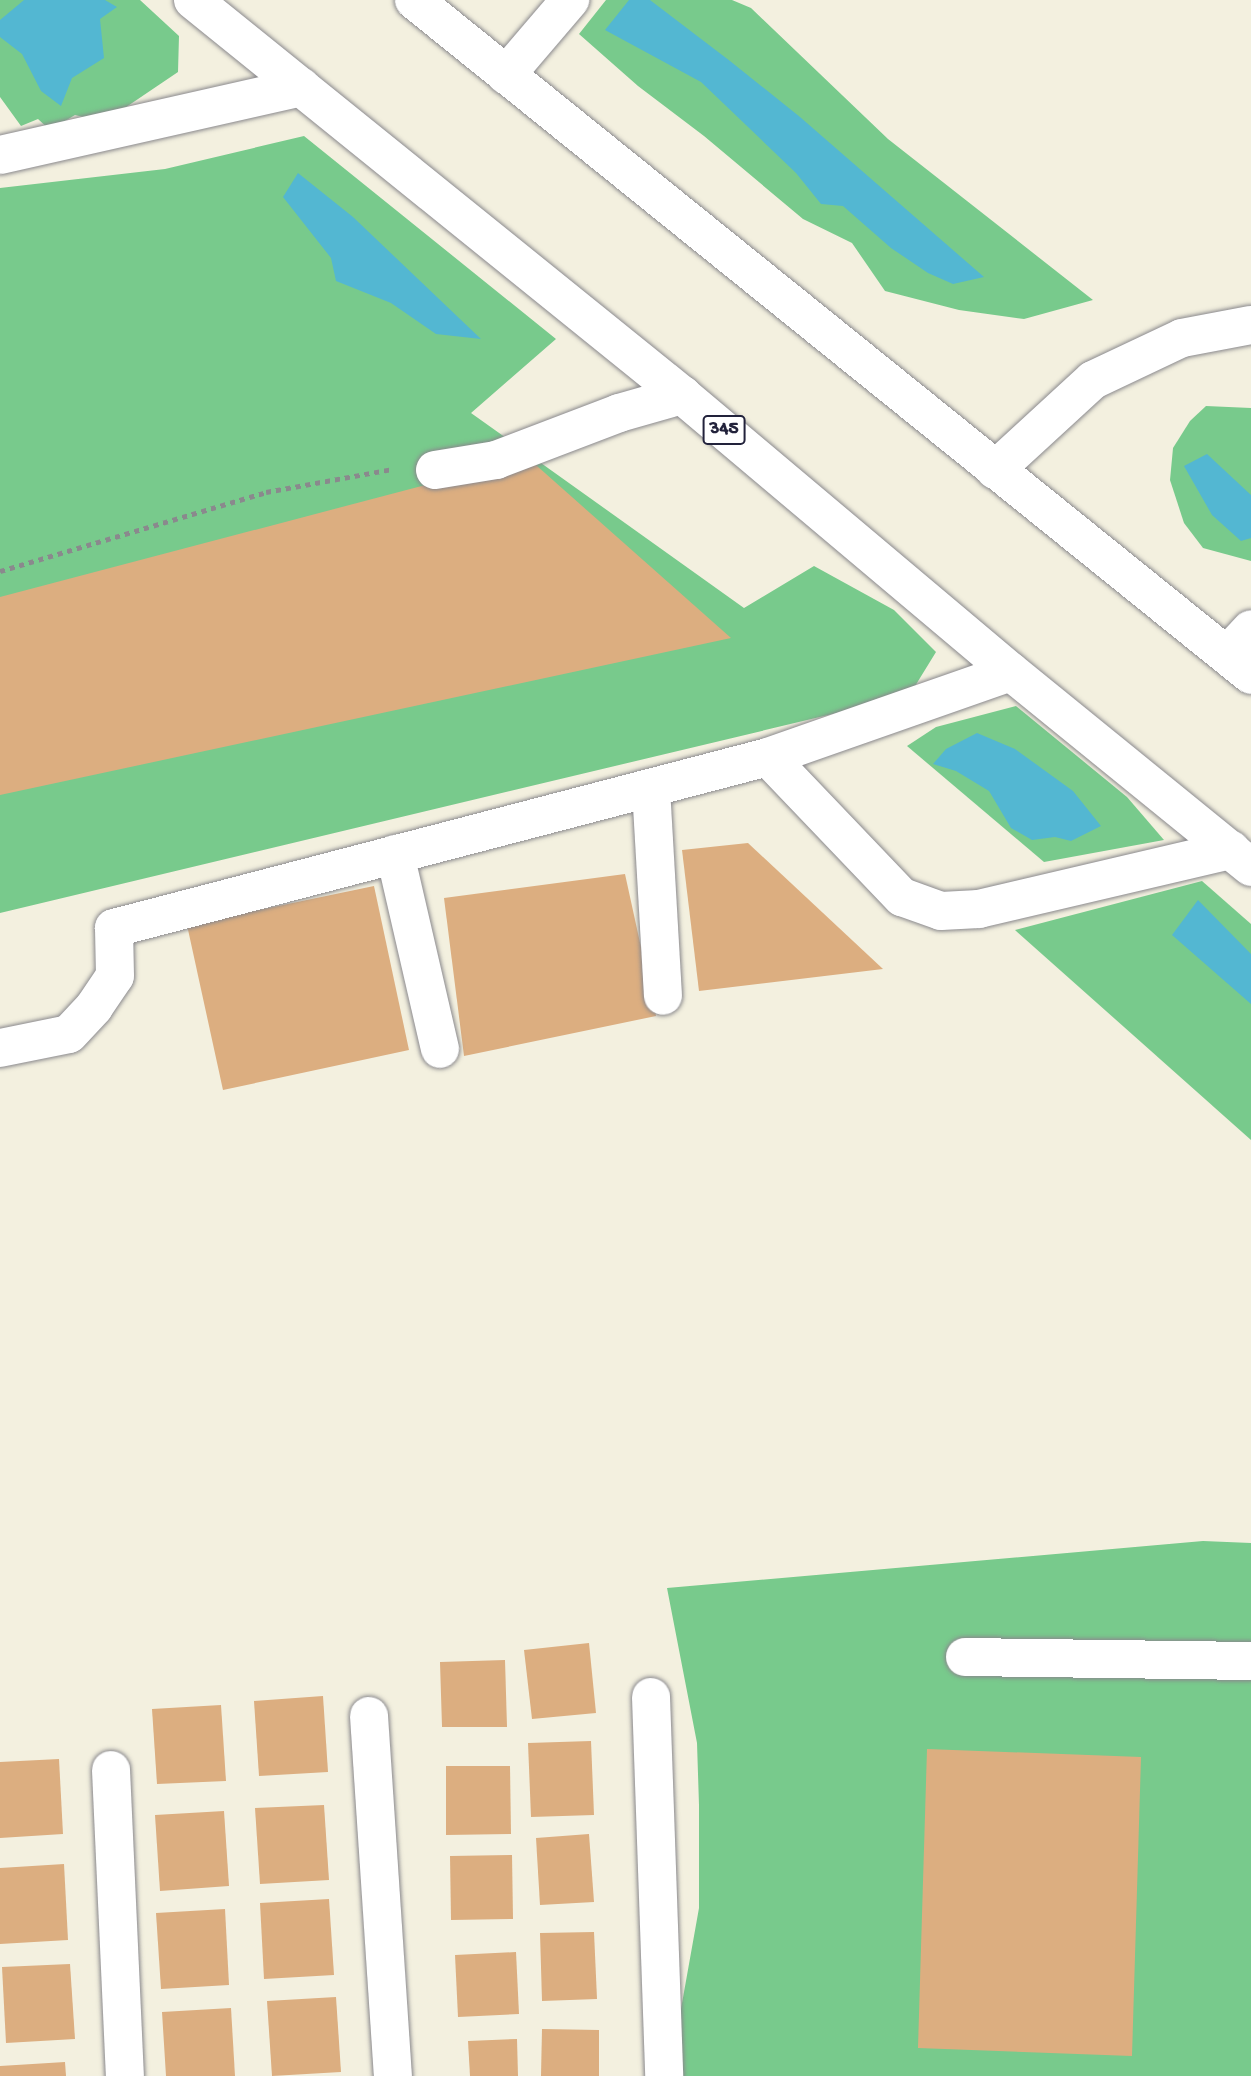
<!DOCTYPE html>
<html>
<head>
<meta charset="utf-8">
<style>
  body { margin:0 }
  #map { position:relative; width:1251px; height:2076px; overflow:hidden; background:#f3f0df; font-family:"Gochi Hand",sans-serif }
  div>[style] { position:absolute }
  .green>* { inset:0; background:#78ca8c }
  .water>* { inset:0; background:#53b7d2 }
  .building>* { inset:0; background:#dcae80 }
  .path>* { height:4.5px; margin-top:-2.25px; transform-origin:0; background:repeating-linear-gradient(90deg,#8a898d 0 5px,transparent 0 10px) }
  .roads { filter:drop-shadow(0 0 2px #8a898d) drop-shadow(0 0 2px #8a898d) }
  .minor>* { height:38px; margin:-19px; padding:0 19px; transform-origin:19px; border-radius:19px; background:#fff }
  .major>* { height:38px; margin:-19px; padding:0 19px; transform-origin:19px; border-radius:19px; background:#fff }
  span { translate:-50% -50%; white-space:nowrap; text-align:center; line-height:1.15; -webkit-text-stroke:5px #fff; paint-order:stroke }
  .shield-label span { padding:2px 5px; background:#fff; border:2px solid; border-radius:5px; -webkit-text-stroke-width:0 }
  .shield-label { font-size:19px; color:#22223b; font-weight:700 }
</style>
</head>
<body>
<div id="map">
  <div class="green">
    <div style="clip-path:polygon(0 0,140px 0,179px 36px,178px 72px,104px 122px,75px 115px,50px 130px,38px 119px,21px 126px,0 97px)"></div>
    <div style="clip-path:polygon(606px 0,732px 0,751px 8px,888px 139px,1093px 300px,1024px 319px,959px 310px,885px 291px,852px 243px,803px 219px,704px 136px,638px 86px,579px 34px)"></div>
    <div style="clip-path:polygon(304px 136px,556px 339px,471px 413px,744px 608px,814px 566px,894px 610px,936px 652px,912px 691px,866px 706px,0 913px,0 188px,165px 169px)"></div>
    <div style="clip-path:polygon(1206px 406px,1251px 408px,1251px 561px,1203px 548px,1184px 523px,1170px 480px,1173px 448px,1190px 421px)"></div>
    <div style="clip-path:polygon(1016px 706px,1127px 797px,1164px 840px,1044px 862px,907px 746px,936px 727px)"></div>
    <div style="clip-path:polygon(1202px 881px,1251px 924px,1251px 1140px,1015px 930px)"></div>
    <div style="clip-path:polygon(1203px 1541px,1251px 1543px,1251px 2076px,669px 2076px,699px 1908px,699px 1805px,697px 1743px,667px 1588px)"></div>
  </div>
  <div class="water">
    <div style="clip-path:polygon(24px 0,105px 0,117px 7px,100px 19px,104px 58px,72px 78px,61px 106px,41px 91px,22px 54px,0 37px,0 20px)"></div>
    <div style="clip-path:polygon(629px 0,650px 0,730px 61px,800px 117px,984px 277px,953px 284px,928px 273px,891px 248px,843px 206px,821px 204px,796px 173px,701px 82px,605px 30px)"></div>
    <div style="clip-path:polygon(298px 173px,353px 217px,481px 339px,436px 334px,391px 303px,336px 281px,331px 258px,283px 197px)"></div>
    <div style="clip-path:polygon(1207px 454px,1251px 495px,1251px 538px,1241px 541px,1212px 515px,1184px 466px)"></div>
    <div style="clip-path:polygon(977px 733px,1015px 749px,1073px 791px,1101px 826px,1071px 841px,1055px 837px,1032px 840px,1011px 828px,989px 791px,956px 771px,933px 764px,946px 749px)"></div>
    <div style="clip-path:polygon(1198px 900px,1251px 954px,1251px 1004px,1172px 935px)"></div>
  </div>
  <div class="building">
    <div style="clip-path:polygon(528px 458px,731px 638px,0 795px,0 597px)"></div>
    <div style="clip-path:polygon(748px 843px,883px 969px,699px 991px,682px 850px)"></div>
    <div style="clip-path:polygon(625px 874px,656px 1016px,464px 1056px,444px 898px)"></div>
    <div style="clip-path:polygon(374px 886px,409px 1050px,223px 1090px,187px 925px)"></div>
    <div style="clip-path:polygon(589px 1643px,596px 1713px,532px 1719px,524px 1650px)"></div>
    <div style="clip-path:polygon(505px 1660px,507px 1727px,442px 1727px,440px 1662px)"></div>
    <div style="clip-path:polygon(323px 1696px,328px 1772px,259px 1776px,254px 1701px)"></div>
    <div style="clip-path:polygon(221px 1705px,226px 1781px,157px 1784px,152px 1709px)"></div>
    <div style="clip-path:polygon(591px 1741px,594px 1815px,531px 1817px,528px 1743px)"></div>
    <div style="clip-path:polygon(927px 1749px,1141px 1757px,1132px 2056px,918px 2048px)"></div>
    <div style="clip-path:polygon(59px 1759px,63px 1834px,0 1838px,0 1762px)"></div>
    <div style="clip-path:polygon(446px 1766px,510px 1766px,511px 1834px,446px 1835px)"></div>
    <div style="clip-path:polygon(324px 1805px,329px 1880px,260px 1884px,255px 1808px)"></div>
    <div style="clip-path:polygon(224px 1811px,229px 1886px,160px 1891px,155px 1815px)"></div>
    <div style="clip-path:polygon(589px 1834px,594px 1902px,540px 1905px,536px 1838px)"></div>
    <div style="clip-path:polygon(512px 1855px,513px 1919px,451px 1920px,450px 1856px)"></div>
    <div style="clip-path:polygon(64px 1864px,68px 1940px,0 1944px,0 1868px)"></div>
    <div style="clip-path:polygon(329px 1899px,334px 1975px,264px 1979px,260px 1903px)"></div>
    <div style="clip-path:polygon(225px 1909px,229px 1985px,161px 1989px,156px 1913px)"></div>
    <div style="clip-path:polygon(594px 1932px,597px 1999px,542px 2001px,540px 1933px)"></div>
    <div style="clip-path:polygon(516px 1952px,519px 2014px,458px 2017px,455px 1955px)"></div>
    <div style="clip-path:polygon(70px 1964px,75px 2039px,6px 2043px,2px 1967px)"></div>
    <div style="clip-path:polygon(336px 1997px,341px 2072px,272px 2076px,267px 2001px)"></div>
    <div style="clip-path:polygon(231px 2008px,235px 2076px,166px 2076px,162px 2012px)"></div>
    <div style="clip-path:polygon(542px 2029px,599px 2030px,599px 2076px,541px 2076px)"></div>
    <div style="clip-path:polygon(517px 2039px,518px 2076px,470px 2076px,468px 2041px)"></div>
    <div style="clip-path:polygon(65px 2062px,66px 2076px,0 2076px,0 2066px)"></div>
  </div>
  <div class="path">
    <div style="left:0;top:571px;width:277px;rotate:-16.5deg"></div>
    <div style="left:266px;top:492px;width:128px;rotate:-10.3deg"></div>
  </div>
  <div class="roads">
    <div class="minor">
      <div style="left:506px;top:75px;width:99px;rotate:-49.5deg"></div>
      <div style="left:0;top:155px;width:309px;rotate:-12.7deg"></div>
      <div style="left:435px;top:470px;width:62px;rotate:-9.3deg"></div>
      <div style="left:496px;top:460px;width:132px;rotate:-20.9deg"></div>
      <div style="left:619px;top:413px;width:66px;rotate:-15.9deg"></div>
      <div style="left:995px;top:470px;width:133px;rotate:-42.6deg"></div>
      <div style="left:1093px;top:380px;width:98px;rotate:-25.3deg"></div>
      <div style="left:1182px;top:338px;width:70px;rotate:-10.7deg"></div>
      <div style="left:1227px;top:655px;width:35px;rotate:-47deg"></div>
      <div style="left:768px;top:757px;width:194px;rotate:46.3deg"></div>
      <div style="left:902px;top:897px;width:41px;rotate:19.7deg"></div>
      <div style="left:941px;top:911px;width:38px;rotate:-3deg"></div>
      <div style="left:979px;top:909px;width:259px;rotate:-13.2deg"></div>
      <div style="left:651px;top:788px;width:208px;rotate:86.7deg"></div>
      <div style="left:395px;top:854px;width:200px;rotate:77deg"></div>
      <div style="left:0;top:1048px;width:70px;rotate:-11.5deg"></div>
      <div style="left:69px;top:1034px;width:37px;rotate:-47deg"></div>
      <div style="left:94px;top:1007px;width:37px;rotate:-56deg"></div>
      <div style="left:115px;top:976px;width:48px;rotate:-91.2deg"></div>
      <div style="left:114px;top:928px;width:676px;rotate:-14.65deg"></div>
      <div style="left:768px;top:757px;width:257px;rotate:-19.3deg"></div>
      <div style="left:965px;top:1657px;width:286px;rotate:0.8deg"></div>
      <div style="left:651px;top:1697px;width:379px;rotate:88deg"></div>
      <div style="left:369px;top:1716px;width:361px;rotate:86.2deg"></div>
      <div style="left:111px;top:1770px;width:306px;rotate:87.4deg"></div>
    </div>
    <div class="major">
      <div style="left:193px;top:0;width:629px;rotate:38.93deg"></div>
      <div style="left:682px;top:395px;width:430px;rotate:40.1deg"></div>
      <div style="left:1011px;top:672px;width:309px;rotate:39.1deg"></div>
      <div style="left:414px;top:0;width:1075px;rotate:38.88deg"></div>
    </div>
  </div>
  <div class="shield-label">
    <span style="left:724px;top:430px">345</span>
  </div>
</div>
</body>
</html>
